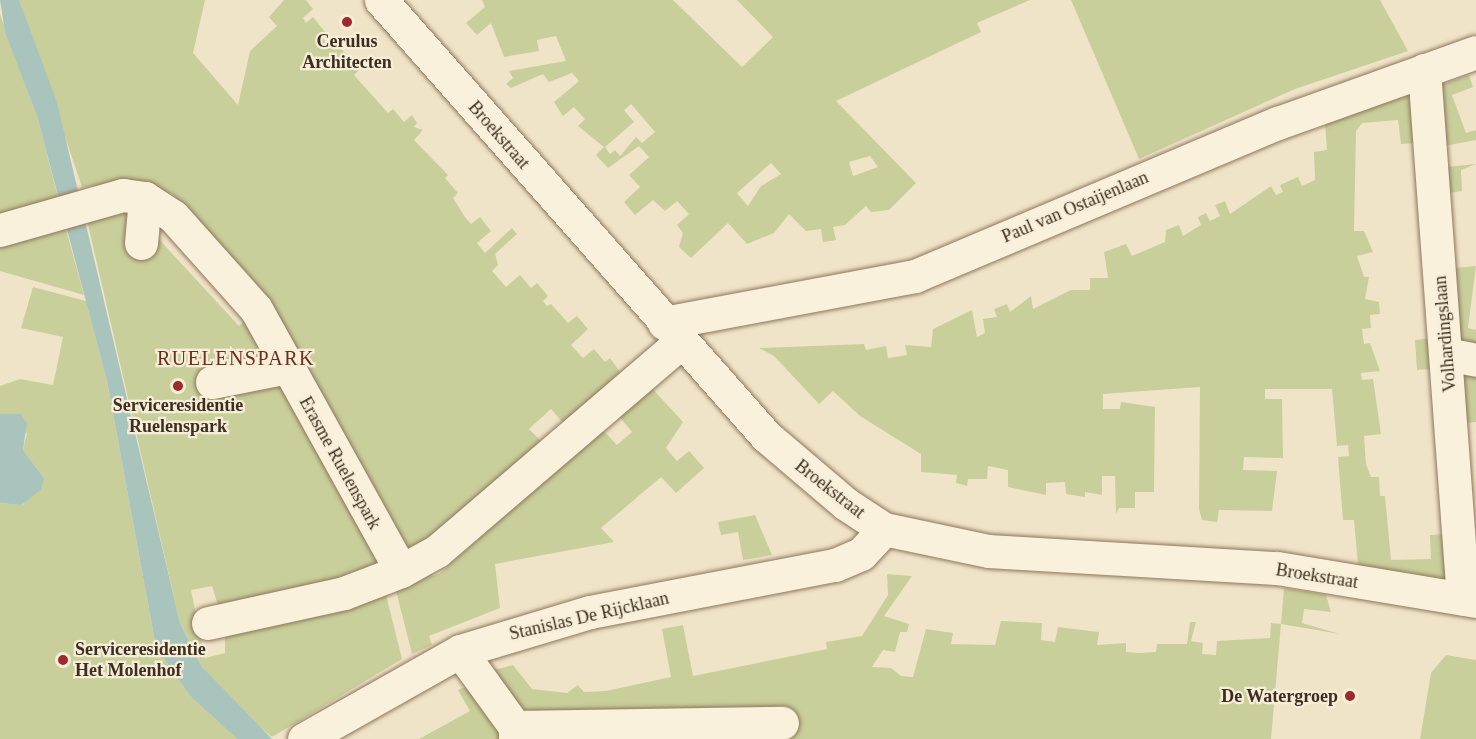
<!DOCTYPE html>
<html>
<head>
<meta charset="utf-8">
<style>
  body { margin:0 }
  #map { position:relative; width:1476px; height:739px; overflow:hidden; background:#f0e4c8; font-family:"Times New Roman",serif }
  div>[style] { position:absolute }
  .green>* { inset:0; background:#c9cf9b }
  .water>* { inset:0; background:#a9c4bc }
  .roads { filter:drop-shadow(0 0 2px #8d765c) drop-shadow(0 0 2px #8d765c) }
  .minor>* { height:33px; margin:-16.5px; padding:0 16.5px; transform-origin:16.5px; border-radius:16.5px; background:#faf1dc }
  .dots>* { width:16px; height:16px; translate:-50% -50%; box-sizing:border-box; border:3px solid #f7eed8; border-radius:50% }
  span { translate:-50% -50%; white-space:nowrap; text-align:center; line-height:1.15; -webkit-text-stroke:4.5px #f7eed8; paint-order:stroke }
  .poi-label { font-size:18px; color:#3d2e20; font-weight:700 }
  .left { translate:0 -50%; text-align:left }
  .right { translate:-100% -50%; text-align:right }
  .street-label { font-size:18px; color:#3d2e20 }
  .neighbourhood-label { font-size:20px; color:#6b2e1e; letter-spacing:1.5px }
</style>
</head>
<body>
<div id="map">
  <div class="green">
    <div style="clip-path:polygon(19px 0,205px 0,193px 53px,238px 105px,250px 51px,277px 26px,269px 17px,284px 0,306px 0,313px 9px,303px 18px,306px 23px,313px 17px,325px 32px,321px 36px,331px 48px,336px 43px,360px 69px,354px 75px,388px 113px,393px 109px,404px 122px,412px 115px,417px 123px,414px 127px,423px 130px,414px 140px,448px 175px,445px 178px,458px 193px,453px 198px,465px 217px,471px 224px,480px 217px,491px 231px,477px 243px,485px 253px,512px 228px,517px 234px,495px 254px,498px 265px,492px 271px,506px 287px,520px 275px,531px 288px,537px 283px,548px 296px,543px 301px,547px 306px,551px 304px,568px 323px,577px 316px,588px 329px,571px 345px,583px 358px,594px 349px,605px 362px,610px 358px,620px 372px,564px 424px,551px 409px,529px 429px,543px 443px,436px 539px,411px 548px,397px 540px,250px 276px,172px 194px,129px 182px,82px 187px)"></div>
    <div style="clip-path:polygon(evenodd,482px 0,673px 0,742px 67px,773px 37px,737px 0,1030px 0,977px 23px,981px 32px,836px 101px,916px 183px,889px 210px,871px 212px,866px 206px,845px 225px,833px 227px,836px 240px,823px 242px,821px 229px,806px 231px,789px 214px,774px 233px,747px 244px,728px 223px,691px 258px,679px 247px,683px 233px,677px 225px,689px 214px,677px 201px,665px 211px,653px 200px,635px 215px,624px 202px,640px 187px,629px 175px,649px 157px,639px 146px,608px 168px,596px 155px,604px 147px,578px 126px,585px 119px,574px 107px,563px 116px,554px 102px,579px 81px,572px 73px,549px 82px,543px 74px,511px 88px,506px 84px,513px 78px,509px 71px,566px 61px,556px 36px,537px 40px,539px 51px,504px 57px,491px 23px,477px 35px,466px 23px,485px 7px,482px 0,631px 104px,655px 132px,642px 143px,636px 137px,620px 156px,615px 150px,610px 154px,605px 147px,634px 122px,624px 110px,631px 104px,482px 0,870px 156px,878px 167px,853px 176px,849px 162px,870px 156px,482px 0,771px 163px,781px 174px,761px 186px,748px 206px,737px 193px,771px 163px)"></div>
    <div style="clip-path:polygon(1071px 0,1380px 0,1408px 51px,1295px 89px,1139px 159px)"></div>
    <div style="clip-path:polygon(0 14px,37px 116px,58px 197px,0 221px)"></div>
    <div style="clip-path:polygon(1469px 75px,1473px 87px,1452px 95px,1466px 133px,1476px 130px,1476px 140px,1444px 146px,1441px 85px)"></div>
    <div style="clip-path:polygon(1412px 94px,1416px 143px,1401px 144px,1398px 120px,1362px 123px,1356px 131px,1354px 231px,1364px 231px,1373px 252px,1357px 256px,1364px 277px,1369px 277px,1365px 299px,1379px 302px,1380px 314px,1370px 315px,1371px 328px,1362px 329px,1364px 344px,1370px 343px,1380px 371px,1361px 373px,1362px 380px,1373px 379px,1381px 434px,1364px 436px,1366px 464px,1371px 477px,1379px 477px,1380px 496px,1385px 496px,1391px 560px,1431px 559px,1430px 535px,1445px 534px,1446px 579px,1358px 565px,1354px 520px,1343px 520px,1338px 457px,1349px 456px,1348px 445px,1337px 446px,1332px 389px,1265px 389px,1265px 399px,1282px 399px,1283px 458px,1244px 457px,1243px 470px,1277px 471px,1272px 511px,1219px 510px,1217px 522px,1202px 520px,1199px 509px,1200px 387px,1103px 394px,1103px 409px,1120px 409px,1121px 402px,1155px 407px,1154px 492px,1135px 492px,1135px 508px,1119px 508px,1116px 514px,1115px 476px,1102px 476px,1102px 495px,1085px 492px,1085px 497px,1066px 494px,1065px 482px,1046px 483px,1046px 495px,1008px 487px,1008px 470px,988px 466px,987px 479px,968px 479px,967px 486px,956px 483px,957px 475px,921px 472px,921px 454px,860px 416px,833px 391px,819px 404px,774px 356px,759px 348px,864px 344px,866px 350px,886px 346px,888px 358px,907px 355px,905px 345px,931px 347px,933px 329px,972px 310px,977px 337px,985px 333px,983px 319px,997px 317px,994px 309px,1007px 304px,1010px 312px,1031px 296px,1033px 309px,1071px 290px,1090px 290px,1090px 278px,1108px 278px,1104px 252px,1126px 244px,1132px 256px,1165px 242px,1166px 230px,1179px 225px,1183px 236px,1201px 225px,1198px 217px,1206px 213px,1210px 221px,1220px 216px,1215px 205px,1225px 201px,1230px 214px,1271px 186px,1276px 195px,1283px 192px,1280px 185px,1298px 177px,1302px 186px,1315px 180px,1314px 152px,1327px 150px,1325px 123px)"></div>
    <div style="clip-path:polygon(1476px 164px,1461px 170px,1462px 191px,1448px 193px,1446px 167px)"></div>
    <div style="clip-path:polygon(125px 209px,163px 227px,155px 235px,239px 326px,253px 313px,377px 559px,373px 573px,218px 605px,212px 586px,191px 590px,205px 658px,225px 653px,225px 632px,385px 591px,402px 659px,272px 737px,230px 702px,202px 667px,180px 623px,86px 216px)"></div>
    <div style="clip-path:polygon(64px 222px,84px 295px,0 271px,0 240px)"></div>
    <div style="clip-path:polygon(1476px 266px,1468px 328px,1476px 330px,1476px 345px,1460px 341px,1454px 268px)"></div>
    <div style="clip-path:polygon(33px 287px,86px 301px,107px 381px,156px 647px,190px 696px,237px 739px,0 739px,0 503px,22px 505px,44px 478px,23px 450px,27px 433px,0 414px,0 386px,20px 379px,53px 385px,63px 337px,21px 328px)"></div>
    <div style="clip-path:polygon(1431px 338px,1433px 369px,1417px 370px,1415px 340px)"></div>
    <div style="clip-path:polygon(1463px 375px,1476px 375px,1476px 422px,1466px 423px)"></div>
    <div style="clip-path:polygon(650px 386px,683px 422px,666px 448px,677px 461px,689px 451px,704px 468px,676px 493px,661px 477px,601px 528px,614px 542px,495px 564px,500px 608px,429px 636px,432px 645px,412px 654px,395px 587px,431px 565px,432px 576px,439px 574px,602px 429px,617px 445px,632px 432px,618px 415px)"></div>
    <div style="clip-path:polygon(755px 515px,772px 555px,743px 560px,738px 532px,721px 535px,718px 522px)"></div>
    <div style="clip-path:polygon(887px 574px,912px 576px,884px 616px,909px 624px,907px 632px,900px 632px,895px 652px,883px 650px,872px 667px,891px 668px,901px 676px,913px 677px,926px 629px,953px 633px,951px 644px,995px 645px,1001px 621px,1042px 623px,1041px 640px,1055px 642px,1058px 627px,1099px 632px,1097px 645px,1126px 643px,1126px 652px,1140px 653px,1156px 652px,1157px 644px,1187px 644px,1190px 622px,1196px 622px,1191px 641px,1203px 643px,1202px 654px,1216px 655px,1217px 641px,1270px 638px,1271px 623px,1281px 624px,1284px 588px,1326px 595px,1331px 612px,1304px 609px,1302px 623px,1340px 634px,1281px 624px,1271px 739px,779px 739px,523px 710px,483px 673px,513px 665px,532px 689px,567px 693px,578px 685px,584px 692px,606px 691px,671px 677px,662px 629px,683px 625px,693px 676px,827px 649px,826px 642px,862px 636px,888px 595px)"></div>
    <div style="clip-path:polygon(1446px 655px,1476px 660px,1476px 739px,1420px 739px,1431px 673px)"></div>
    <div style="clip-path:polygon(465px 687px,506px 729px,506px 739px,419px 739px,470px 711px,458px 690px)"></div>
  </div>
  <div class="water">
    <div style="clip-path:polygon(0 0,19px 0,57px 102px,180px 623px,202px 667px,272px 739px,237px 739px,190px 696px,156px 647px,107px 381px,37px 116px,5px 32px)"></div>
    <div style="clip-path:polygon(0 414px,20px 414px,27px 423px,23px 450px,44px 478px,41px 490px,21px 505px,0 503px)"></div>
  </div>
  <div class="roads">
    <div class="minor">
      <div style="left:381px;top:0;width:582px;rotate:48.55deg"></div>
      <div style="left:766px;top:436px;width:105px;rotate:40.4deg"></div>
      <div style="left:846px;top:504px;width:45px;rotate:33.3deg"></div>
      <div style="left:884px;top:529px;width:106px;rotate:11.9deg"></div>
      <div style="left:988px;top:551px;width:289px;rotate:3.4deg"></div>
      <div style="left:1277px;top:568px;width:202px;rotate:9.4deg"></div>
      <div style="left:1424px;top:70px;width:530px;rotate:85.78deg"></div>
      <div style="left:0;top:230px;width:128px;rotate:-15.9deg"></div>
      <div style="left:123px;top:195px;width:22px;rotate:8deg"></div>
      <div style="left:145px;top:198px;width:33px;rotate:33deg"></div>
      <div style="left:173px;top:216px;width:125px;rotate:48.3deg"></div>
      <div style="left:256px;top:309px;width:299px;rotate:61deg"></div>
      <div style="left:401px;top:571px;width:41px;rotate:-29.1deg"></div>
      <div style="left:437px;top:551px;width:321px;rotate:-40.6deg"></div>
      <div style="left:141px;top:243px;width:45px;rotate:-84.9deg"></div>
      <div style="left:664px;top:323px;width:255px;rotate:-10.6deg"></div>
      <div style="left:915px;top:276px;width:394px;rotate:-22.9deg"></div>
      <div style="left:1278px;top:123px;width:210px;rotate:-19.7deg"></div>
      <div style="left:1446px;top:354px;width:31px;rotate:11deg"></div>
      <div style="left:212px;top:382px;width:77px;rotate:-11.2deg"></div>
      <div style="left:208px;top:623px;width:139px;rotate:-12.4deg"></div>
      <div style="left:344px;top:593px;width:61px;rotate:-21.1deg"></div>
      <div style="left:460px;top:651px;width:94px;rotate:54.1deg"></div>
      <div style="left:515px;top:727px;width:12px;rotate:90deg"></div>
      <div style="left:515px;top:727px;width:267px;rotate:-0.9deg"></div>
      <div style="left:304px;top:739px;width:179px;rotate:-29.4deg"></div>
      <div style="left:460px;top:651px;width:136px;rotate:-16.7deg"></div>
      <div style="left:590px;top:612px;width:249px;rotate:-10.9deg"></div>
      <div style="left:835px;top:565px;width:28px;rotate:-23deg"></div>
      <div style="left:861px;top:554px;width:34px;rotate:-47deg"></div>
    </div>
  </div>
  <div class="dots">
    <div style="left:347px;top:22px;background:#9e2a2b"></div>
    <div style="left:178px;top:386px;background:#9e2a2b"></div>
    <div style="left:63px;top:660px;background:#9e2a2b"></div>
    <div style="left:1350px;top:696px;background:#9e2a2b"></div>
  </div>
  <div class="poi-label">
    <span style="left:347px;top:52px">Cerulus<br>Architecten</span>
    <span style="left:178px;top:416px">Serviceresidentie<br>Ruelenspark</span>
    <span class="left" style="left:75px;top:660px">Serviceresidentie<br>Het Molenhof</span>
    <span class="right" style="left:1338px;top:696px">De Watergroep</span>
  </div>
  <div class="street-label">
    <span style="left:499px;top:135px;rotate:49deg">Broekstraat</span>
    <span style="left:1075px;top:207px;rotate:-23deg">Paul van Ostaijenlaan</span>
    <span style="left:1445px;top:334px;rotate:-95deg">Volhardingslaan</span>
    <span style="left:340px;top:463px;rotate:61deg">Erasme Ruelenspark</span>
    <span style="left:830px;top:489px;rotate:38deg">Broekstraat</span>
    <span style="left:1317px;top:576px;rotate:9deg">Broekstraat</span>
    <span style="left:589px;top:616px;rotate:-13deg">Stanislas De Rijcklaan</span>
  </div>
  <div class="neighbourhood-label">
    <span style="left:236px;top:358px">RUELENSPARK</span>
  </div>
</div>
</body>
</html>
